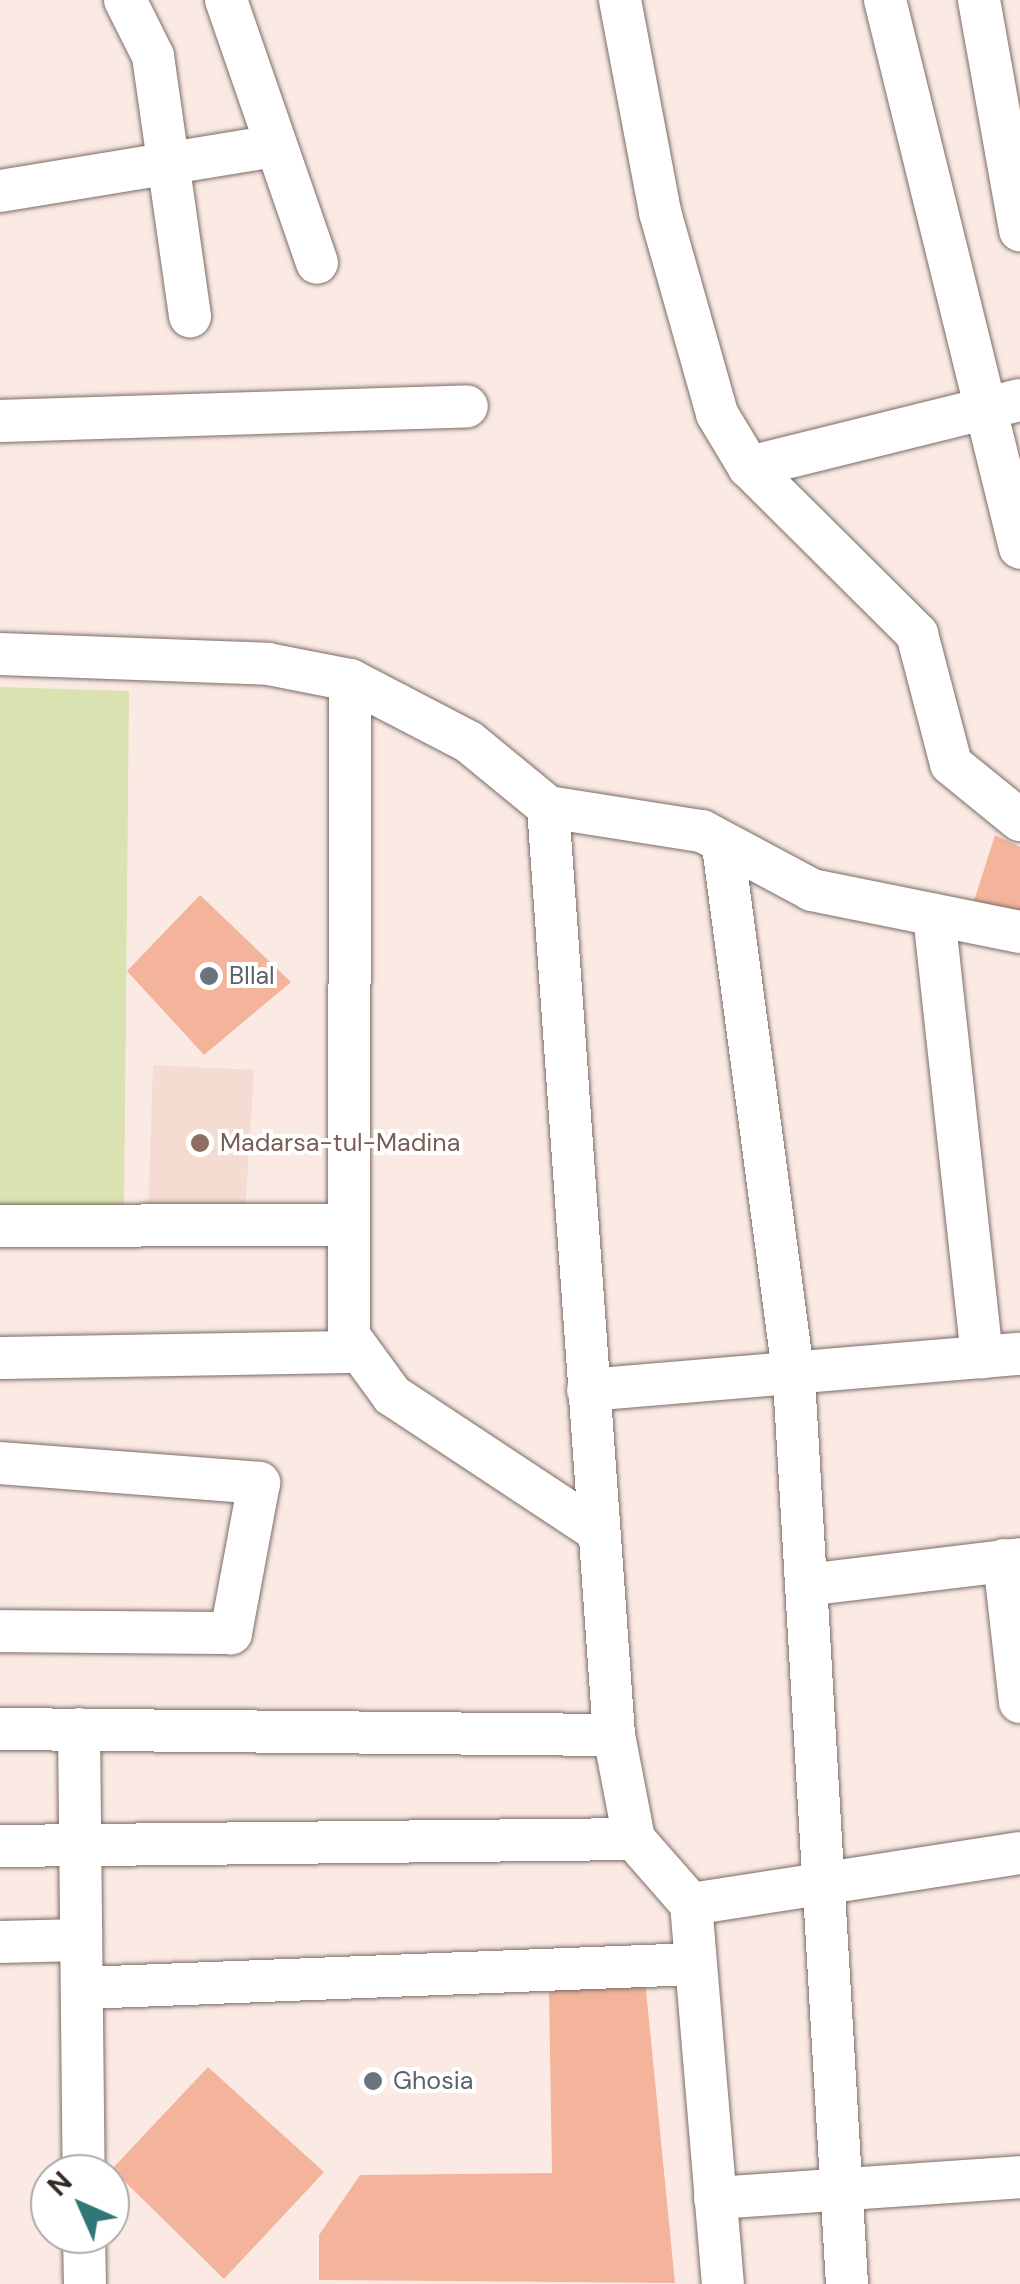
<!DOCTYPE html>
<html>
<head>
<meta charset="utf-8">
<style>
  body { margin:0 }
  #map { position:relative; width:1020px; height:2284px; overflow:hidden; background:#fbeae4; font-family:"DM Sans",sans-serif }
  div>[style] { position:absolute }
  .built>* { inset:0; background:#f4dcd2 }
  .green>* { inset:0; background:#d9e2b0 }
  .building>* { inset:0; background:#f3b49b }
  .roads { filter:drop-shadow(0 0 2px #7b6c67) drop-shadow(0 0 2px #7b6c67) }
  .minor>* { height:42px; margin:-21px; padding:0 21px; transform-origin:21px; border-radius:21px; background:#fff }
  .dots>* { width:28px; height:28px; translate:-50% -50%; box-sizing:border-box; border:5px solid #fff; border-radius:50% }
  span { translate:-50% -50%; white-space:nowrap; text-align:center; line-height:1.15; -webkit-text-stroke:8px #fff; paint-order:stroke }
  .worship-label { font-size:25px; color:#5b616d }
  .left { translate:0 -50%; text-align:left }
  .education-label { font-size:25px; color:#785e54 }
  .north { position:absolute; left:30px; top:2154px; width:100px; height:100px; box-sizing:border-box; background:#fff; border:2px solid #acaaa9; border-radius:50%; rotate:315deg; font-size:28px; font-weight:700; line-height:40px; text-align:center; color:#302a27 }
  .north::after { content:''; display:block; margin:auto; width:35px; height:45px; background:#2f7875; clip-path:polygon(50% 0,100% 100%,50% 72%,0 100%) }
</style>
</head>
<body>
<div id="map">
  <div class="built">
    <div style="clip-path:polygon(153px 1065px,254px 1070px,245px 1215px,148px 1217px)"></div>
  </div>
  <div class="green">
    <div style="clip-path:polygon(0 687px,129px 691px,124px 1212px,0 1212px)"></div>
  </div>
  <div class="building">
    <div style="clip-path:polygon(995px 835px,1020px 847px,1020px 911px,974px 901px)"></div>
    <div style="clip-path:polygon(200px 895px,291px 982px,204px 1055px,127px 971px)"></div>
    <div style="clip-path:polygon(645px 1980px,675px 2283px,319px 2280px,319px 2235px,360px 2175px,552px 2173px,549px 1988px)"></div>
    <div style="clip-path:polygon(208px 2067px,324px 2172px,224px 2279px,112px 2169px)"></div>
  </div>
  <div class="roads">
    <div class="minor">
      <div style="left:125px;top:0;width:63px;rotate:63.4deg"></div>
      <div style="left:153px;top:56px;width:263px;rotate:81.9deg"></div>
      <div style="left:226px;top:0;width:278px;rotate:70.9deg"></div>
      <div style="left:620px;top:0;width:216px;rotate:79.3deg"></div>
      <div style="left:660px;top:212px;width:210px;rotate:74.2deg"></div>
      <div style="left:717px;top:414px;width:62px;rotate:58.9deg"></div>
      <div style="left:749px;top:467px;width:237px;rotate:44.8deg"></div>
      <div style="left:917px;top:634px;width:134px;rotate:75.3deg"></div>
      <div style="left:951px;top:764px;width:89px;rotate:39.1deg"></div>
      <div style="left:885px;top:0;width:564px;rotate:76.16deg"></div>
      <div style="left:979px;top:0;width:234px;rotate:79.9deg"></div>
      <div style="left:0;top:191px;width:274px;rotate:-9.3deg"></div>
      <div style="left:0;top:421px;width:467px;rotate:-1.8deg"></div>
      <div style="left:749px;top:467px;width:279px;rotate:-13.9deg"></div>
      <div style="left:0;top:654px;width:268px;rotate:2.1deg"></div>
      <div style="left:268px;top:664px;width:84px;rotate:11deg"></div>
      <div style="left:350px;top:680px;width:134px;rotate:27.5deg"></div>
      <div style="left:469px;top:742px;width:102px;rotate:39.4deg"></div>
      <div style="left:548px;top:807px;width:156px;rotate:8.9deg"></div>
      <div style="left:702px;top:831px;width:125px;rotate:28.2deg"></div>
      <div style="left:812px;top:890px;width:212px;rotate:11.4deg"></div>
      <div style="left:350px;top:680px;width:656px;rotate:90.09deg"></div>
      <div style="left:349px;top:1336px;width:73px;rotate:53.9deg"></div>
      <div style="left:392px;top:1395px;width:245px;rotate:33.5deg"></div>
      <div style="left:548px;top:807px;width:930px;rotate:85.93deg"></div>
      <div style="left:614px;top:1735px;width:106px;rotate:79.1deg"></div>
      <div style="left:634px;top:1839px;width:86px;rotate:48.8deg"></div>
      <div style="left:691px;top:1904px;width:381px;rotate:85.2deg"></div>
      <div style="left:723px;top:846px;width:538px;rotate:82.41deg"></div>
      <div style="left:794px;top:1379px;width:907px;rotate:86.65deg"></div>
      <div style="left:934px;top:915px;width:445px;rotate:83.8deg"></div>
      <div style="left:0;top:1226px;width:346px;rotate:-0.2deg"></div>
      <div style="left:0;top:1358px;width:355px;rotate:-1deg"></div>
      <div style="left:588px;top:1390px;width:433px;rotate:-4.8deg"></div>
      <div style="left:0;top:1463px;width:260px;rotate:4.4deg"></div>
      <div style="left:259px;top:1483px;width:153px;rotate:100.6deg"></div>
      <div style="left:231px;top:1633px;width:231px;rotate:-179.5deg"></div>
      <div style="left:1004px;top:1560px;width:143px;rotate:83.6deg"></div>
      <div style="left:806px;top:1585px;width:216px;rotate:-6.9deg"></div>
      <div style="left:0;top:1729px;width:614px;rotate:0.56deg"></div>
      <div style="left:79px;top:1729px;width:445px;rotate:89.4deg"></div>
      <div style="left:0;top:1846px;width:634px;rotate:-0.63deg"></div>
      <div style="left:691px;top:1904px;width:333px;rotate:-8.8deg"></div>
      <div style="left:0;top:1942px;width:81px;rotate:-1.4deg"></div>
      <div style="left:84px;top:1988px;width:612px;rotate:-2.25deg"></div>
      <div style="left:715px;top:2198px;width:306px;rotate:-3.9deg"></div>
      <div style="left:84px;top:2234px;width:50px;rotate:88.9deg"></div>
    </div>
  </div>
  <div class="dots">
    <div style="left:209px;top:976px;background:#6b7280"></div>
    <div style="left:200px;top:1143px;background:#8d6e63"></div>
    <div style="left:373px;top:2081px;background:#6b7280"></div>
  </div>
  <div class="worship-label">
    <span class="left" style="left:229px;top:976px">BIlal</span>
    <span class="left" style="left:393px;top:2081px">Ghosia</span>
  </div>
  <div class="education-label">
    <span class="left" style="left:220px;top:1143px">Madarsa-tul-Madina</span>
  </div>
  <div class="north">N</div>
</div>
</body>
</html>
